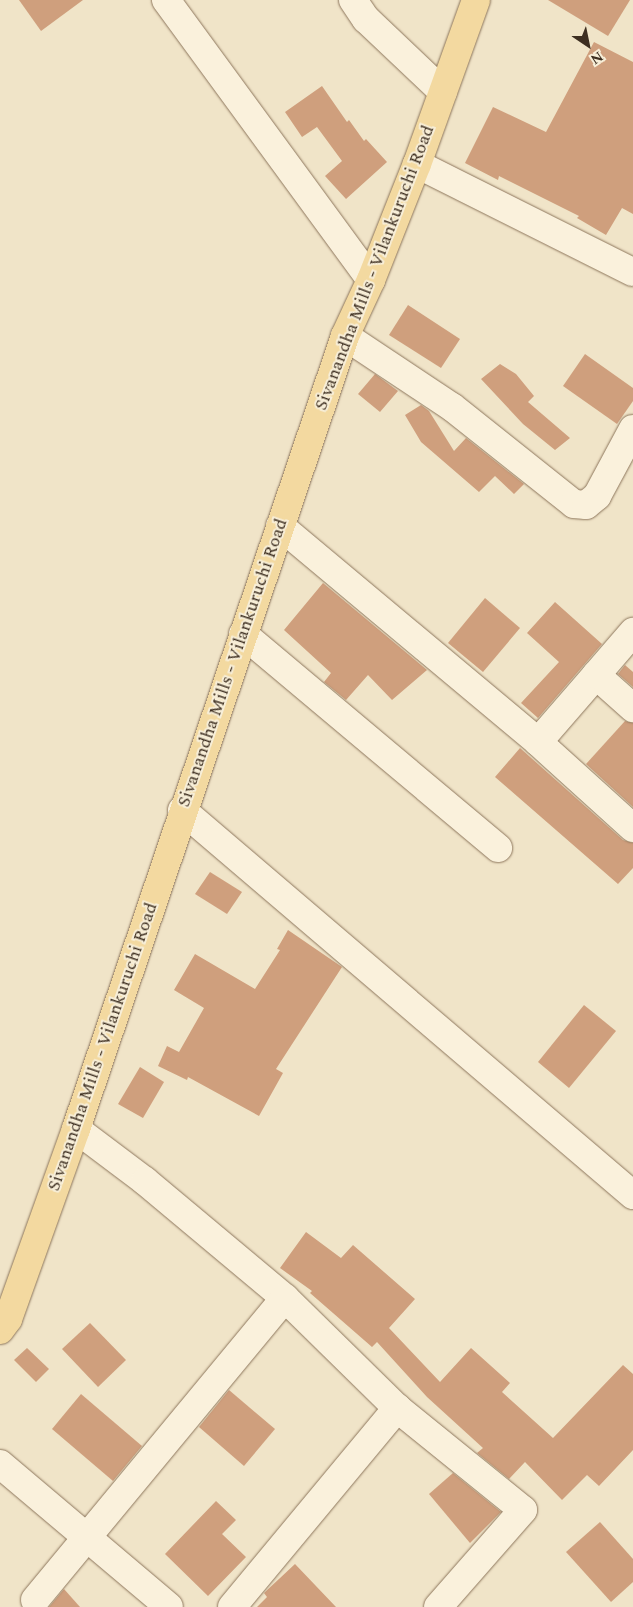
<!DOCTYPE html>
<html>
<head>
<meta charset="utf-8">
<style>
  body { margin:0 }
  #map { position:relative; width:633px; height:1607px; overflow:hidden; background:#f0e4c8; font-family:Spectral,serif }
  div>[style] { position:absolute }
  .building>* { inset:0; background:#cf9f7d }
  .roads { filter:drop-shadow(0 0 1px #8d765c) drop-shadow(0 0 1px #8d765c) }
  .minor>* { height:28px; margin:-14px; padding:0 14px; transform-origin:14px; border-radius:14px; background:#faf1dc }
  .major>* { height:28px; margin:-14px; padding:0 14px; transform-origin:14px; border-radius:14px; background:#f3d9a0 }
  span { translate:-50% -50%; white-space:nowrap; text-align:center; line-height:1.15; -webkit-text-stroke:4px #f7eed8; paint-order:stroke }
  .street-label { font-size:18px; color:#3d2e20 }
  .north { position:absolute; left:563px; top:20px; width:50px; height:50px; -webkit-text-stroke:4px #f7eed8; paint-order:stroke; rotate:146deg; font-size:14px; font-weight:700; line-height:20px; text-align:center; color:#3d2e20 }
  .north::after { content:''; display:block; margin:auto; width:18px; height:22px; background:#3d2e20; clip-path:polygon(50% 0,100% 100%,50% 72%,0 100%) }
</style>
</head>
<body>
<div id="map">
  <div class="building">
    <div style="clip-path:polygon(19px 0,83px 0,41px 31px)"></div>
    <div style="clip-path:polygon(548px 0,630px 0,608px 36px)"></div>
    <div style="clip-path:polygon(594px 42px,633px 62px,633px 214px,622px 208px,606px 235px,577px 218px,579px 216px,499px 176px,498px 180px,465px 163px,493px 107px,546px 132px)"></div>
    <div style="clip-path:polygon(322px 86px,347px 122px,349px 120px,364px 141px,366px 139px,387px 162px,346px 199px,325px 176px,342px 161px,317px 127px,302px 137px,285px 112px)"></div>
    <div style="clip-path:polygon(408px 305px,460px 339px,441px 368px,389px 335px)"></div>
    <div style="clip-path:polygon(585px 354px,633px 388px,633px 401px,617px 424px,563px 386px)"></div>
    <div style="clip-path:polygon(500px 364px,516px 374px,534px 396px,528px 402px,570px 438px,555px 450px,523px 424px,481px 379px)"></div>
    <div style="clip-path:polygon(375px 374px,398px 391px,380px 412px,358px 394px)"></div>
    <div style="clip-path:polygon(421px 405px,429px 411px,454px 451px,466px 438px,524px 484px,514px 494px,495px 476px,479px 492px,421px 442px,405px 415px)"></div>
    <div style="clip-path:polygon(323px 583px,427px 670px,392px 700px,368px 675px,346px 700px,324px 682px,331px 673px,284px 630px)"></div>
    <div style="clip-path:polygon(485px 598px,520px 628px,483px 672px,448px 643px)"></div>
    <div style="clip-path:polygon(555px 602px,602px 644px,538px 718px,521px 703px,559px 662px,527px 633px)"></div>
    <div style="clip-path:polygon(625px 665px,633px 672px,633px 687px,618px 674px)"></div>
    <div style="clip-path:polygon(625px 721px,633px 723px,633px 807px,586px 764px)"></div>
    <div style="clip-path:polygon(520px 748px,623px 840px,633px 843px,633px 868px,618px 884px,495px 777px)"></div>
    <div style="clip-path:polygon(210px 872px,242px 892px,227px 914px,195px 894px)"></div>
    <div style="clip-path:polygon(288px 930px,342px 967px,276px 1069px,283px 1073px,259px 1116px,188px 1077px,187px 1080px,158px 1066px,167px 1046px,179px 1052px,204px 1008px,174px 990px,195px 954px,255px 989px,280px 950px,277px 949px)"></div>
    <div style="clip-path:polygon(584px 1005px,616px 1031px,569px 1088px,538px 1062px)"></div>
    <div style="clip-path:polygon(140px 1067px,164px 1082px,143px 1118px,118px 1104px)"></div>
    <div style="clip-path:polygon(306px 1232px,341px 1258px,353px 1245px,415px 1299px,389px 1328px,440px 1382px,471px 1348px,510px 1383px,502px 1392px,553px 1438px,623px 1365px,633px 1374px,633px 1450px,599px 1486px,587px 1475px,562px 1500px,525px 1462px,509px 1479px,477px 1453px,483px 1448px,427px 1397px,377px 1342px,372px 1347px,310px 1293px,312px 1291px,280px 1268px)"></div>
    <div style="clip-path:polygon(90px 1323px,126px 1360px,98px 1387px,62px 1349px)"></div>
    <div style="clip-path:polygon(27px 1348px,49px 1369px,36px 1382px,14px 1360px)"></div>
    <div style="clip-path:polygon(229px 1390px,275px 1429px,244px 1466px,199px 1427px)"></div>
    <div style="clip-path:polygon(81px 1394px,142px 1446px,113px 1481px,52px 1429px)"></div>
    <div style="clip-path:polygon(453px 1473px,501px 1512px,470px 1543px,429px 1494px)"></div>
    <div style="clip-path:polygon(216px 1501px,236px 1520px,222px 1534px,246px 1557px,208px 1596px,165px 1554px)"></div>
    <div style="clip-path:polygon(600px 1522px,633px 1559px,633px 1582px,611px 1602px,566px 1552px)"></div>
    <div style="clip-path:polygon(295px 1564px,336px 1607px,257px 1607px,267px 1597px,264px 1593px)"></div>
    <div style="clip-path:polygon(64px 1589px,80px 1607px,49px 1607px)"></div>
  </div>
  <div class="roads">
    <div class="minor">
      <div style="left:166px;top:0;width:347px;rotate:53.8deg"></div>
      <div style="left:353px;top:0;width:23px;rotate:56deg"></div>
      <div style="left:366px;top:19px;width:106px;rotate:43.5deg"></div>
      <div style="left:417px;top:164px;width:241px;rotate:26.6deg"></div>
      <div style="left:345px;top:336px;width:128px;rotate:33.6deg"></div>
      <div style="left:452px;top:407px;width:156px;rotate:38.5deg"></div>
      <div style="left:574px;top:504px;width:12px;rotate:5deg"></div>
      <div style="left:586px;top:505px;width:14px;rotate:-39deg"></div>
      <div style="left:597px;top:496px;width:76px;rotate:-61.8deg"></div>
      <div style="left:280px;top:526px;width:336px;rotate:39.9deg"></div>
      <div style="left:538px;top:742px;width:89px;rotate:-49.1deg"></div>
      <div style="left:596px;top:675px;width:50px;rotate:41.7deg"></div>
      <div style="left:243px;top:634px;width:333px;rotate:40deg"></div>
      <div style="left:596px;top:675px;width:57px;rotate:-49.3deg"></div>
      <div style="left:538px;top:742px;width:128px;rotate:42.2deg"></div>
      <div style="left:182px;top:810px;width:593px;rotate:40.49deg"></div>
      <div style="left:76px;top:1129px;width:86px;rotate:37deg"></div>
      <div style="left:145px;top:1181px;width:182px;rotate:39.9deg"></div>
      <div style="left:285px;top:1298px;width:157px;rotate:44.5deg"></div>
      <div style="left:397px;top:1408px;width:162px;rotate:39deg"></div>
      <div style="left:523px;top:1510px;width:129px;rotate:131.2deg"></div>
      <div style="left:0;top:1464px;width:221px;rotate:40.2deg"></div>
      <div style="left:35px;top:1600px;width:392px;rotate:-50.4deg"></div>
      <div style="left:232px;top:1607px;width:259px;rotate:-50.3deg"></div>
    </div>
    <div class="major">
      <div style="left:0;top:1330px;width:14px;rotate:-54deg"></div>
      <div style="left:8px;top:1319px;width:202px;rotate:-70.3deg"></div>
      <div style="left:76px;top:1129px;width:837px;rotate:-71.26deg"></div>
      <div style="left:345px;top:336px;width:62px;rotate:-65.1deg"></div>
      <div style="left:371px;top:280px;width:125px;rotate:-68.4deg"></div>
      <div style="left:417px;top:164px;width:174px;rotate:-70.2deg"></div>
    </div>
  </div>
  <div class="street-label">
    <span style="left:375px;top:268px;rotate:-69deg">Sivanandha Mills - Vilankuruchi Road</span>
    <span style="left:233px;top:663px;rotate:-71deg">Sivanandha Mills - Vilankuruchi Road</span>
    <span style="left:103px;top:1047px;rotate:-71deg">Sivanandha Mills - Vilankuruchi Road</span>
  </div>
  <div class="north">N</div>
</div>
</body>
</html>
